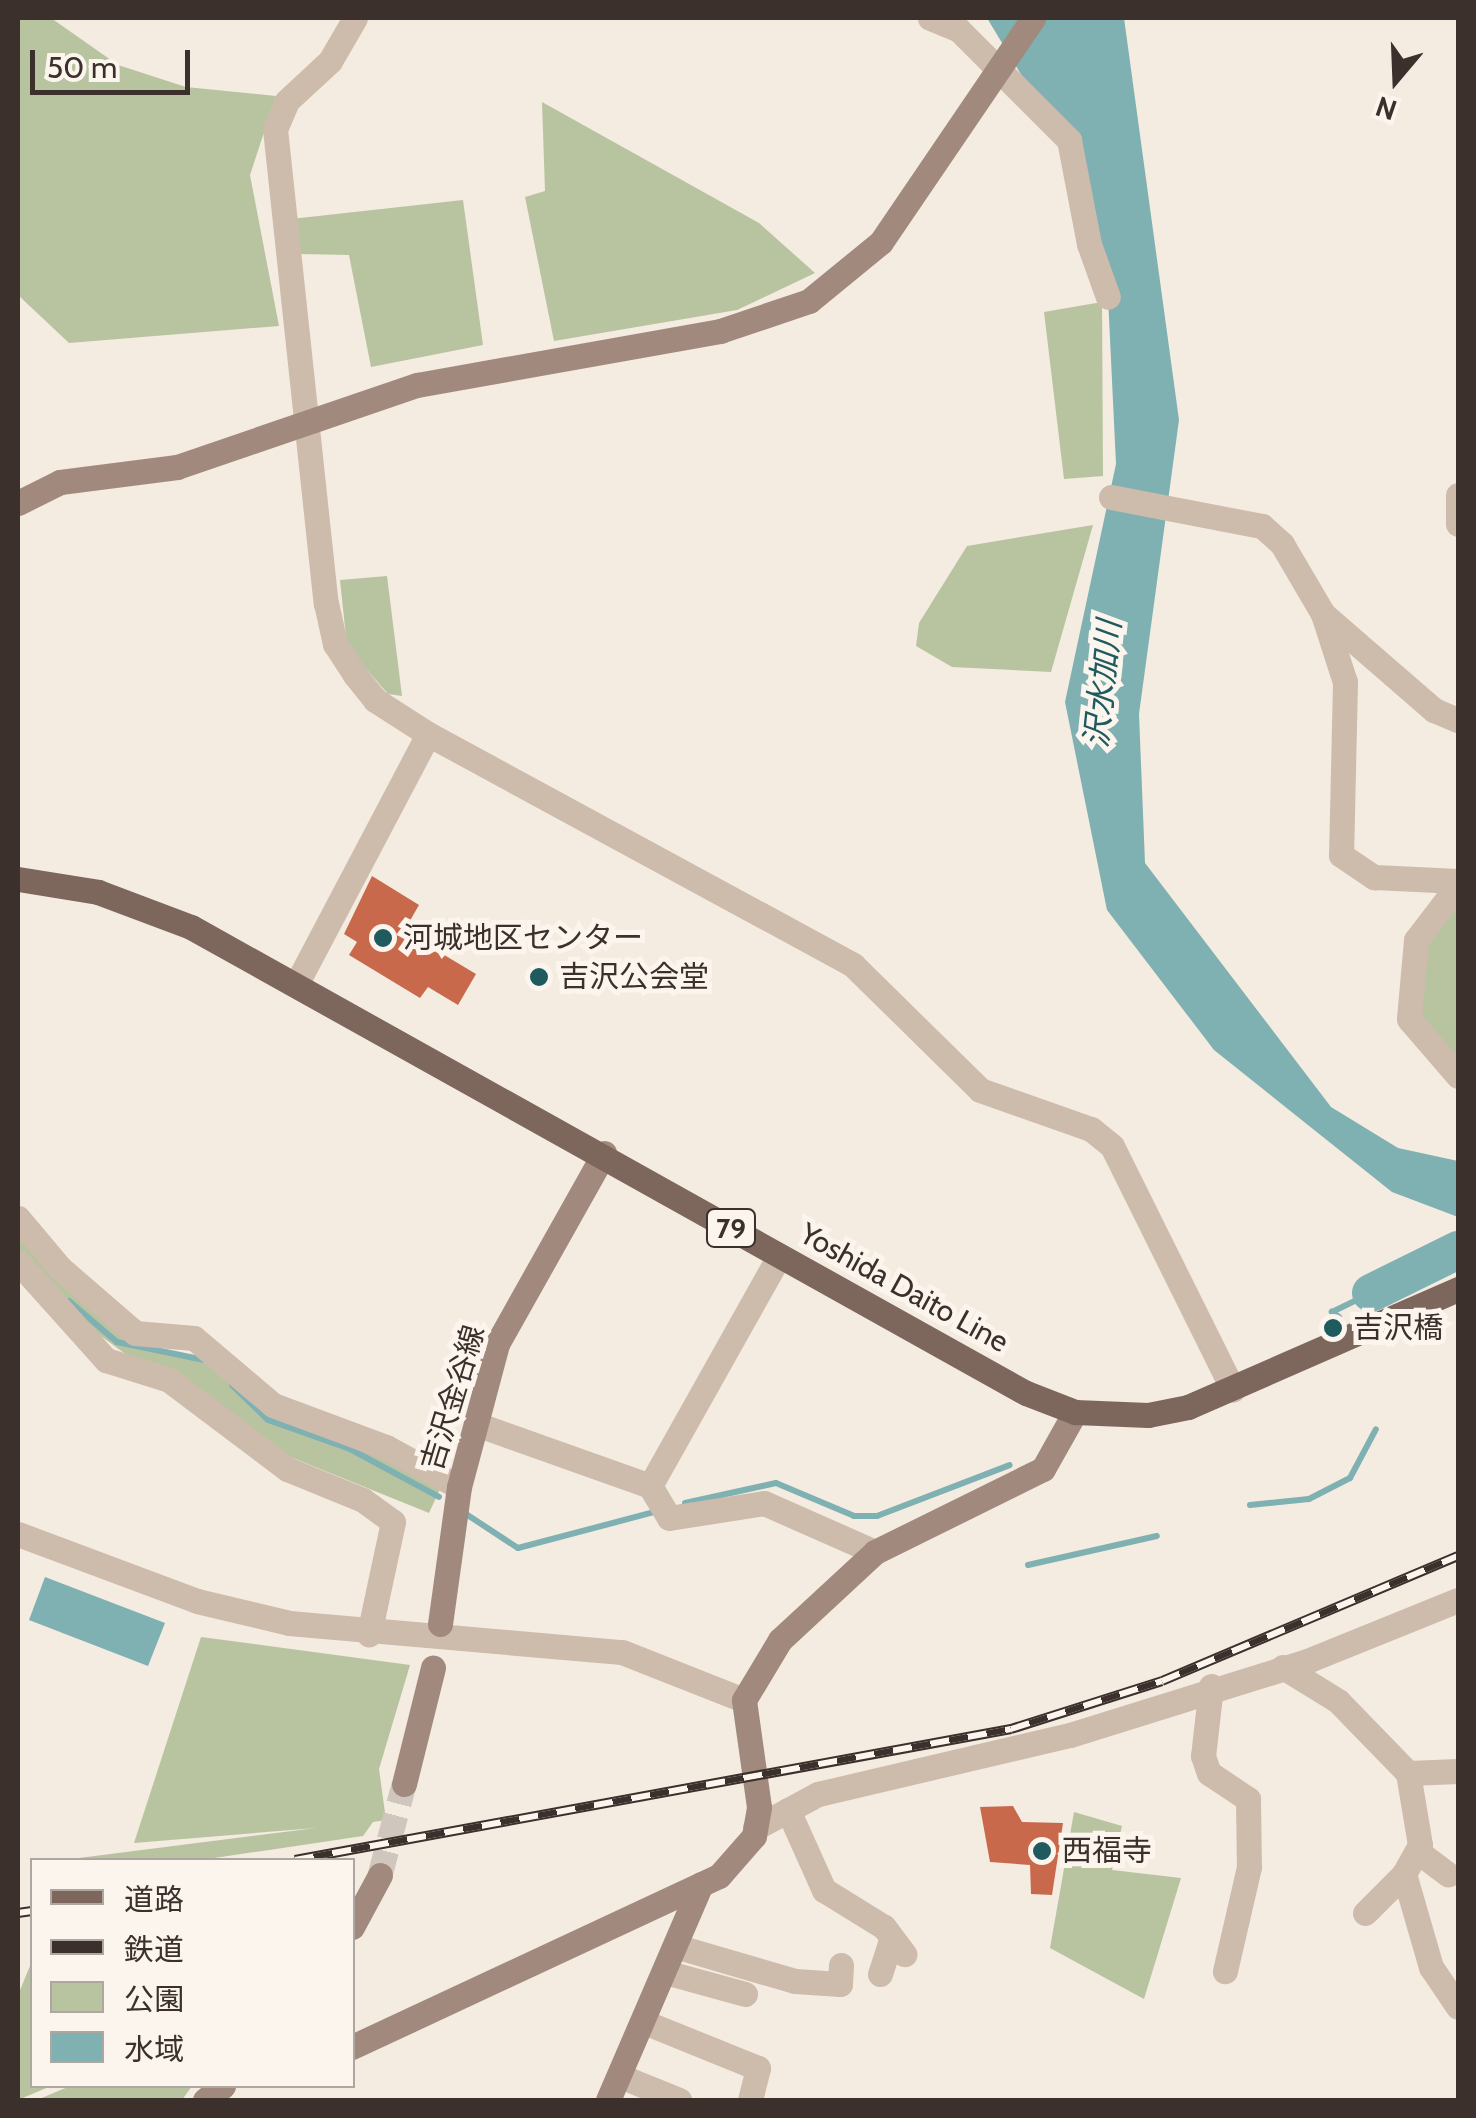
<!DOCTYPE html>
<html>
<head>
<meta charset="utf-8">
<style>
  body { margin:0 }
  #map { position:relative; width:1476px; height:2118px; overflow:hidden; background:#f4ebe1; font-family:Cabin,"Noto Sans JP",sans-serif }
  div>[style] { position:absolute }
  .green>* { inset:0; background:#b8c4a0 }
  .water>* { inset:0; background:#7fb0b2 }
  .stream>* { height:6px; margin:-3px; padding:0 3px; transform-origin:3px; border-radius:3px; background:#7fb0b2 }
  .river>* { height:38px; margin:-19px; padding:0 19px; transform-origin:19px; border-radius:19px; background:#7fb0b2 }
  .building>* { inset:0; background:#c8694b }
  .secondary-tunnel>* { height:25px; margin-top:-12.5px; transform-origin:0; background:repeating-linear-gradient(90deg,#cfc6bd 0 25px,transparent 0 37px) }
  .street>* { height:25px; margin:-12.5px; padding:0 12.5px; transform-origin:12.5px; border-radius:12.5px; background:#cdbbac }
  .secondary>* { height:25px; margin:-12.5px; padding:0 12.5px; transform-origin:12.5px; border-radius:12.5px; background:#a18a7d }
  .primary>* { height:25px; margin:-12.5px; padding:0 12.5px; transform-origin:12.5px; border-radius:12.5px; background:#7d675c }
  .rail>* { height:10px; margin-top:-5px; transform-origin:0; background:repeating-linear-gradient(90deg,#fbf5ee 0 19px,#3b302b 0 38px); box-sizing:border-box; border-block:2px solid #3b302b }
  .dots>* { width:28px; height:28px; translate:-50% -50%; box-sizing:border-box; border:5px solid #fbf5ee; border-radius:50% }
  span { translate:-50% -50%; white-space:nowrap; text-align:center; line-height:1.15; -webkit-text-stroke:10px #fbf5ee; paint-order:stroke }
  .shield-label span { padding:2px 8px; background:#fbf5ee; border:2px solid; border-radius:8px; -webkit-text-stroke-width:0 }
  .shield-label { font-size:28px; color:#3b302b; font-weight:700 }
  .poi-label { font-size:30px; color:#3b302b }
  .left { translate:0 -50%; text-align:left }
  .street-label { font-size:30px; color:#3b302b }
  .water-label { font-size:32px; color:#1f5a5e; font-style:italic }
  .frame { position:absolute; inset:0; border:20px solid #3b302b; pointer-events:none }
  .legend { position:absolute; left:30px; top:1858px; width:325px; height:230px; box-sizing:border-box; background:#fbf5ee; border:2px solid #aea6a0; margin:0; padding:12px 18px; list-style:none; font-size:30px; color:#3b302b }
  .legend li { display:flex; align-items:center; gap:20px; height:50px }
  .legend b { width:50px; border:2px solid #aea6a0 }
  .north { position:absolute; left:1346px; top:30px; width:100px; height:100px; -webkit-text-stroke:8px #fbf5ee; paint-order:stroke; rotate:199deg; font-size:28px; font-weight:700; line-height:40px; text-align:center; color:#3b302b }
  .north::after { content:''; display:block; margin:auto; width:35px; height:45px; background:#3b302b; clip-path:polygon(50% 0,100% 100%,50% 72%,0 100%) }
  .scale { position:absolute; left:30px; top:50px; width:160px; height:45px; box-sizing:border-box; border:5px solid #3b302b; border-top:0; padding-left:12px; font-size:30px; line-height:35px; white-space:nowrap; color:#3b302b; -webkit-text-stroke:8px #fbf5ee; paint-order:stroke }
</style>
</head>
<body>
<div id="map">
  <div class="green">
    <div style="clip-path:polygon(18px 18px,51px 18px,118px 65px,186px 87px,276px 96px,250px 175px,279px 326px,69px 343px,18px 295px)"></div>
    <div style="clip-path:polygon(542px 102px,759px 223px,815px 273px,737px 310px,554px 341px,525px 197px,545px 191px)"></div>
    <div style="clip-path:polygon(463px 200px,483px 345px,371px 367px,349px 255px,299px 254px,291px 219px)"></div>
    <div style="clip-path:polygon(1102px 302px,1103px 476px,1064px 479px,1044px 312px)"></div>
    <div style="clip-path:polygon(1093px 525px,1051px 672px,952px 667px,916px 646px,919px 623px,967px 546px)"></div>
    <div style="clip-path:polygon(387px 576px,402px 696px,388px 694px,347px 647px,340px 580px)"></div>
    <div style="clip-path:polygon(1458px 907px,1458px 1068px,1414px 1015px,1420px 940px)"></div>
    <div style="clip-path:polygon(18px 1227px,125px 1336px,227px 1371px,441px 1487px,429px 1513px,236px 1435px,90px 1328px,18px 1261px)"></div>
    <div style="clip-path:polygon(201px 1637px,410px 1665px,379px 1769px,386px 1820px,373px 1822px,363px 1836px,201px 1860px,63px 1860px,316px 1828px,134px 1843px)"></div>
    <div style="clip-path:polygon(1074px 1812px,1122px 1826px,1112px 1870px,1181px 1878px,1144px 1999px,1050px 1948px)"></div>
    <div style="clip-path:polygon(32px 1961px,32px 2086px,51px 2086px,18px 2100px,18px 1995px)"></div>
    <div style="clip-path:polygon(70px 2086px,192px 2086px,182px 2100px,37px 2100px)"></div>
  </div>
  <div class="water">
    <div style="clip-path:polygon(987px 18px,1124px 18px,1179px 420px,1139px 714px,1145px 863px,1331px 1107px,1398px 1148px,1458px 1161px,1458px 1217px,1392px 1192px,1214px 1050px,1107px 910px,1065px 702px,1116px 464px,1108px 297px,1070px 156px)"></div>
    <div style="clip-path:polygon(45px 1577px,165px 1623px,148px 1666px,29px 1620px)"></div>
  </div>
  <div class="stream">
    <div style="left:69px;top:1301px;width:63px;rotate:40.5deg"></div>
    <div style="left:117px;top:1342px;width:89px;rotate:11.7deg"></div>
    <div style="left:1339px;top:1317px;width:9px;rotate:-144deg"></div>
    <div style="left:1332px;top:1312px;width:43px;rotate:-26deg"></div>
    <div style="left:232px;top:1385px;width:50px;rotate:44.2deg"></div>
    <div style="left:268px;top:1420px;width:87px;rotate:19.5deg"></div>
    <div style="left:350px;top:1449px;width:101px;rotate:28.3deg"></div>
    <div style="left:685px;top:1503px;width:93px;rotate:-12.4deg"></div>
    <div style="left:776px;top:1483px;width:85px;rotate:22.9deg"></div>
    <div style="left:854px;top:1516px;width:23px"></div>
    <div style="left:877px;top:1516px;width:142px;rotate:-21deg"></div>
    <div style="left:1250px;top:1505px;width:59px;rotate:-5.8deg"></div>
    <div style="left:1309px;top:1499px;width:46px;rotate:-27.1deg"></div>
    <div style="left:1350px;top:1478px;width:55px;rotate:-62deg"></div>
    <div style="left:466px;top:1514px;width:62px;rotate:33.2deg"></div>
    <div style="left:518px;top:1548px;width:145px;rotate:-14.8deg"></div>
    <div style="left:1028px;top:1565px;width:132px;rotate:-12.7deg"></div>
  </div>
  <div class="river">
    <div style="left:1371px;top:1293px;width:97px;rotate:-26.3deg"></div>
  </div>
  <div class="building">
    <div style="clip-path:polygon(372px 876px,419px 905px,404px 931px,476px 974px,458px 1005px,428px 987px,420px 998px,349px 955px,357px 942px,344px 934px)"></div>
    <div style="clip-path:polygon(1013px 1806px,1022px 1822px,1063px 1823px,1052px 1895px,1031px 1894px,1030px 1865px,990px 1862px,980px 1807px)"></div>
  </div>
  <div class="secondary-tunnel">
    <div style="left:380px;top:1875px;width:94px;rotate:-75.2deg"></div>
  </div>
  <div class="street">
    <div style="left:355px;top:18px;width:50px;rotate:120.2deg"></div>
    <div style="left:330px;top:61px;width:59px;rotate:137.1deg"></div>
    <div style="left:287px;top:101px;width:30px;rotate:113deg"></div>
    <div style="left:275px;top:129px;width:477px;rotate:83.9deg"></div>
    <div style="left:326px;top:603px;width:42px;rotate:77.6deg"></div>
    <div style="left:335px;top:644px;width:37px;rotate:57deg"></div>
    <div style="left:355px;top:675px;width:32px;rotate:51deg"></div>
    <div style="left:375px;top:700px;width:63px;rotate:32.7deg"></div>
    <div style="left:428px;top:734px;width:484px;rotate:28.5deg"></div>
    <div style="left:853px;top:965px;width:178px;rotate:44.5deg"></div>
    <div style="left:980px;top:1090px;width:118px;rotate:19.4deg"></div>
    <div style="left:1091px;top:1129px;width:27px;rotate:39deg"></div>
    <div style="left:1112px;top:1146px;width:272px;rotate:63.6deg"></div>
    <div style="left:930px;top:18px;width:31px;rotate:22deg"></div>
    <div style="left:959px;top:30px;width:156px;rotate:45deg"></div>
    <div style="left:1069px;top:140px;width:106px;rotate:79.1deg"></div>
    <div style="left:1089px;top:244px;width:56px;rotate:70.3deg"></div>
    <div style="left:1458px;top:495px;width:29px;rotate:90deg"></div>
    <div style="left:1111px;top:497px;width:154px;rotate:10.9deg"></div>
    <div style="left:1262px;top:526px;width:27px;rotate:42deg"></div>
    <div style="left:1282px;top:544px;width:81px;rotate:59.6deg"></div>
    <div style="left:1323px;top:614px;width:147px;rotate:40.9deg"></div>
    <div style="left:1434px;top:710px;width:26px;rotate:23deg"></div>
    <div style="left:1323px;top:614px;width:71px;rotate:72.1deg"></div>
    <div style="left:1345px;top:682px;width:173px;rotate:91.3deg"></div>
    <div style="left:1341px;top:855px;width:40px;rotate:34deg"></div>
    <div style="left:1374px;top:877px;width:84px;rotate:2.7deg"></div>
    <div style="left:1458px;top:885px;width:69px;rotate:127.4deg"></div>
    <div style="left:1416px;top:940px;width:79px;rotate:95.1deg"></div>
    <div style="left:1409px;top:1019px;width:75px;rotate:49.3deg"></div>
    <div style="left:298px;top:981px;width:279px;rotate:-62.2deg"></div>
    <div style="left:18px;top:1218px;width:65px;rotate:50deg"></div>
    <div style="left:60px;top:1268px;width:99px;rotate:40.9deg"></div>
    <div style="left:135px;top:1333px;width:59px;rotate:4.8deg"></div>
    <div style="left:194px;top:1338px;width:104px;rotate:40.3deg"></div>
    <div style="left:273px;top:1405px;width:121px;rotate:20.4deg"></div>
    <div style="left:386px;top:1447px;width:83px;rotate:28.7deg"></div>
    <div style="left:18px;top:1262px;width:132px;rotate:48.1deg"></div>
    <div style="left:106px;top:1360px;width:66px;rotate:17.6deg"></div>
    <div style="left:169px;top:1380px;width:148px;rotate:37deg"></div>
    <div style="left:287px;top:1469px;width:82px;rotate:22.2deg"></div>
    <div style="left:363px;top:1500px;width:37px;rotate:36deg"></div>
    <div style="left:393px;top:1522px;width:115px;rotate:102.1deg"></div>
    <div style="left:476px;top:1424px;width:185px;rotate:19.6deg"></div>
    <div style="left:650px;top:1486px;width:37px;rotate:59deg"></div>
    <div style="left:669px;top:1518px;width:96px;rotate:-9deg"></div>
    <div style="left:764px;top:1503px;width:121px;rotate:23.8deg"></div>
    <div style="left:650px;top:1486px;width:264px;rotate:-60.7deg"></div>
    <div style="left:18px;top:1534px;width:191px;rotate:20.5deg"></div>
    <div style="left:197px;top:1601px;width:95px;rotate:13.4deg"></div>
    <div style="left:289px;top:1623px;width:334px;rotate:5deg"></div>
    <div style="left:622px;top:1652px;width:131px;rotate:21.5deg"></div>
    <div style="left:1283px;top:1667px;width:65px;rotate:31.7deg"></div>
    <div style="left:1338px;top:1701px;width:100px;rotate:45.8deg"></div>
    <div style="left:1408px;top:1773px;width:50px;rotate:-2.3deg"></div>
    <div style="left:1211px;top:1686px;width:70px;rotate:96.5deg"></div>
    <div style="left:1203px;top:1756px;width:18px;rotate:71deg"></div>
    <div style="left:1209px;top:1773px;width:47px;rotate:33.7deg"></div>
    <div style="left:1248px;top:1799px;width:68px;rotate:89.2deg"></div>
    <div style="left:1249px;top:1867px;width:107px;rotate:103deg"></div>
    <div style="left:1408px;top:1773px;width:73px;rotate:80.5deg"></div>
    <div style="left:1420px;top:1845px;width:33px;rotate:119deg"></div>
    <div style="left:1404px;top:1874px;width:97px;rotate:73.8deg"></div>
    <div style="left:1431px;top:1967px;width:48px;rotate:56deg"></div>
    <div style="left:788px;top:1810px;width:88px;rotate:65.8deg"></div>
    <div style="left:824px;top:1890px;width:70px;rotate:31.7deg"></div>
    <div style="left:884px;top:1927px;width:34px;rotate:53deg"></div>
    <div style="left:755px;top:1828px;width:72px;rotate:-28.4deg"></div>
    <div style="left:818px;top:1794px;width:259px;rotate:-13.2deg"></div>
    <div style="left:1070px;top:1735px;width:248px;rotate:-17.3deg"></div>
    <div style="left:1307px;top:1661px;width:163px;rotate:-22deg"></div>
    <div style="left:1417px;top:1851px;width:39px;rotate:37deg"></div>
    <div style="left:1365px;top:1913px;width:55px;rotate:-45deg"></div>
    <div style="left:675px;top:1946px;width:125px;rotate:16.3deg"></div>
    <div style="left:795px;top:1981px;width:45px;rotate:3.8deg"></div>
    <div style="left:840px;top:1984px;width:19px;rotate:-87deg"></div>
    <div style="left:665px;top:1972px;width:83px;rotate:15.4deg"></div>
    <div style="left:880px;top:1974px;width:32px;rotate:-72deg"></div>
    <div style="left:644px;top:2022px;width:123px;rotate:22deg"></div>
    <div style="left:758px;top:2068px;width:33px;rotate:104deg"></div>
    <div style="left:620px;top:2076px;width:64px;rotate:22.1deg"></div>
  </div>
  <div class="secondary">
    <div style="left:18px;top:503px;width:47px;rotate:-26.6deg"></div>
    <div style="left:60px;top:482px;width:118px;rotate:-7.3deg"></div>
    <div style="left:177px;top:467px;width:254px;rotate:-18.9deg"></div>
    <div style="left:417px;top:385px;width:308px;rotate:-10.1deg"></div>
    <div style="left:720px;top:331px;width:94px;rotate:-18.6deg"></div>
    <div style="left:809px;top:301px;width:93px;rotate:-39.3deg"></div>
    <div style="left:881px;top:242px;width:271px;rotate:-55.8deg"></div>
    <div style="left:440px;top:1624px;width:138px;rotate:-82.1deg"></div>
    <div style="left:459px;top:1487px;width:148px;rotate:-75.1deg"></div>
    <div style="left:497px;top:1344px;width:219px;rotate:-60.7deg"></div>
    <div style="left:404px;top:1784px;width:120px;rotate:-76deg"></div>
    <div style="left:352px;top:1927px;width:59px;rotate:-61.7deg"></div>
    <div style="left:352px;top:2047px;width:405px;rotate:-25deg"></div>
    <div style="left:719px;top:1876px;width:53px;rotate:-48.8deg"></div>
    <div style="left:754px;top:1836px;width:29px;rotate:-80deg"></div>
    <div style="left:759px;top:1807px;width:108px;rotate:-98deg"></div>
    <div style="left:744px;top:1700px;width:70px;rotate:-59deg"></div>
    <div style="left:780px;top:1640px;width:129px;rotate:-42.8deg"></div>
    <div style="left:875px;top:1552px;width:187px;rotate:-26.3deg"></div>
    <div style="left:1043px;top:1469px;width:65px;rotate:-60.7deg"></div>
    <div style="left:205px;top:2100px;width:23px;rotate:-38deg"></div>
    <div style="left:608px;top:2100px;width:235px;rotate:-66.7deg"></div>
  </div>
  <div class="primary">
    <div style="left:18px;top:879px;width:81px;rotate:9.2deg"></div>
    <div style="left:98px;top:892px;width:99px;rotate:20.6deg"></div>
    <div style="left:191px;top:927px;width:956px;rotate:29.17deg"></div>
    <div style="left:1026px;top:1393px;width:53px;rotate:21.2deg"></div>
    <div style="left:1075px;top:1412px;width:73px;rotate:2.4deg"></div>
    <div style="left:1148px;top:1415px;width:41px;rotate:-11.3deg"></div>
    <div style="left:1188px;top:1407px;width:295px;rotate:-23.6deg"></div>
  </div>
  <div class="rail">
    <div style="left:295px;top:1860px;width:728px;rotate:-10.37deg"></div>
    <div style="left:1011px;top:1729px;width:158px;rotate:-17.6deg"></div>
    <div style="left:1162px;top:1681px;width:321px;rotate:-22.9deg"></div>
    <div style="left:18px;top:1913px;width:14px;rotate:-8deg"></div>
  </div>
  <div class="dots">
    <div style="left:383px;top:938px;background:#1f5a5e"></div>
    <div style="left:539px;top:977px;background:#1f5a5e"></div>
    <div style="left:1333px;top:1328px;background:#1f5a5e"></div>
    <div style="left:1042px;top:1851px;background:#1f5a5e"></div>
  </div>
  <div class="shield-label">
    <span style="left:731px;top:1228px">79</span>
  </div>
  <div class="poi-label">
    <span class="left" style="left:403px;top:938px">河城地区センター</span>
    <span class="left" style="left:559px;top:977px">吉沢公会堂</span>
    <span class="left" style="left:1353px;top:1328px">吉沢橋</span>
    <span class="left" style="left:1062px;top:1851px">西福寺</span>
  </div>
  <div class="street-label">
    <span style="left:904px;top:1288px;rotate:29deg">Yoshida Daito Line</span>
    <span style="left:453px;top:1398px;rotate:-73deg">吉沢金谷線</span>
  </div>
  <div class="water-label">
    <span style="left:1103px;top:684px;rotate:-84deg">沢水加川</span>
  </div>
  <div class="frame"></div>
  <ul class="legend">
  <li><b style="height:12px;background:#7d675c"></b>道路</li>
  <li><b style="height:12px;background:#3b302b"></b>鉄道</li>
  <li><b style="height:28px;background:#b8c4a0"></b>公園</li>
  <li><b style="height:28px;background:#7fb0b2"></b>水域</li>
  </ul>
  <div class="north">N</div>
  <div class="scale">50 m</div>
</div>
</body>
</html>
